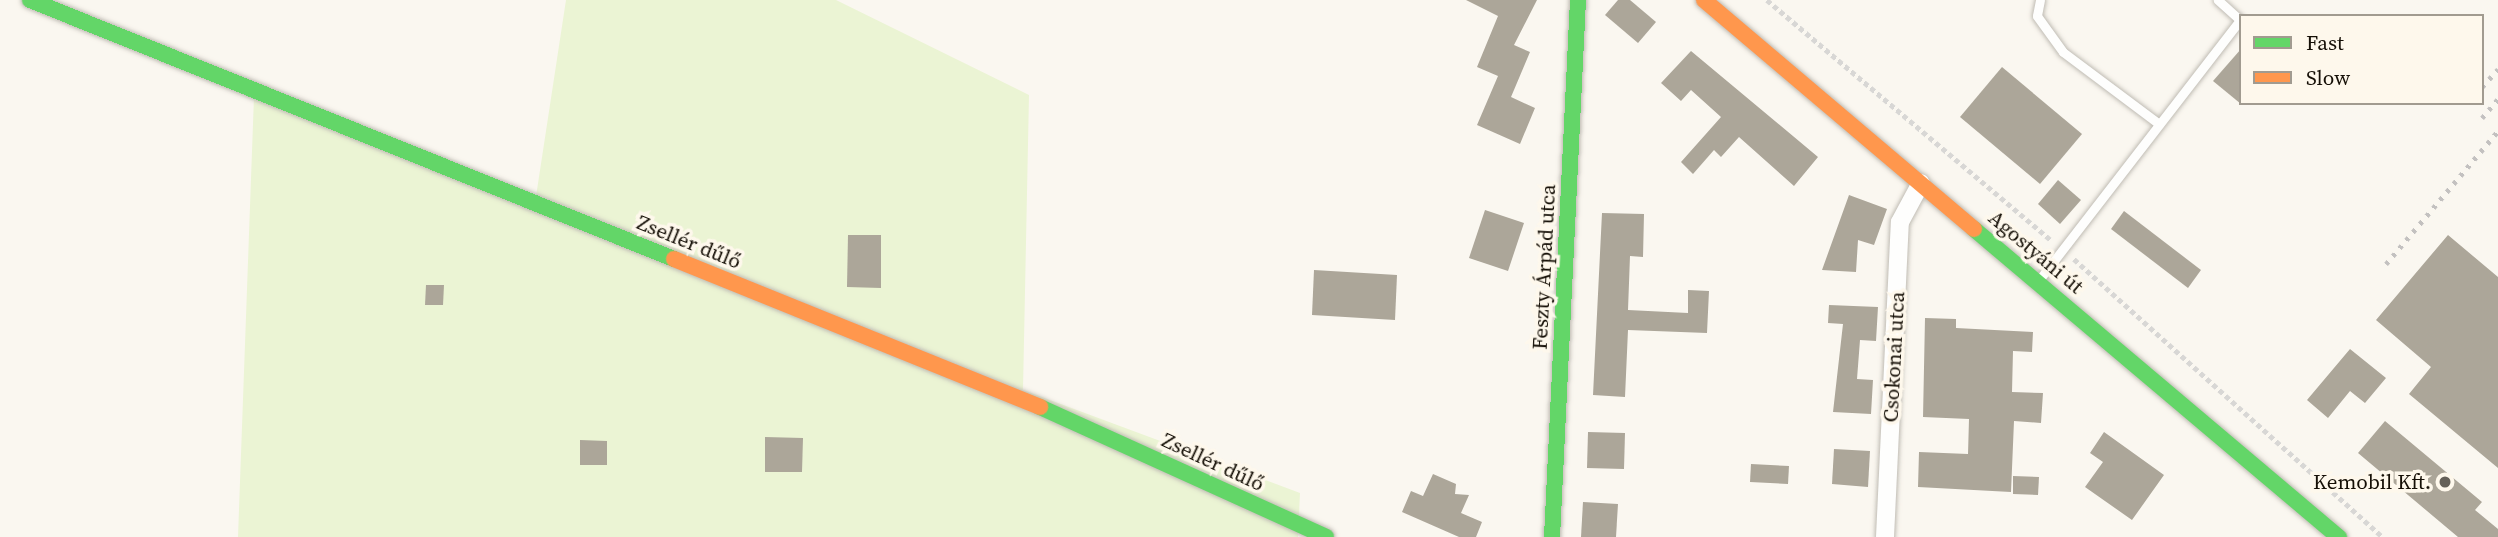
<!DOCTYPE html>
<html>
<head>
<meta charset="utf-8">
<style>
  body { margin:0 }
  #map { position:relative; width:2498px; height:537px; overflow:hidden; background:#faf7f0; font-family:"Source Serif 4",serif }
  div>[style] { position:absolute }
  .green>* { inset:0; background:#ebf4d4 }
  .building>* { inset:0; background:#aca699 }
  .path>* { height:4.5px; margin-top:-2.25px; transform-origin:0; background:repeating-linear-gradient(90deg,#d8d7d5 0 5px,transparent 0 8.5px) }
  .roads { filter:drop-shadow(0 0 2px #c0bcb4) drop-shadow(0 0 2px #c0bcb4) }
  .lane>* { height:9px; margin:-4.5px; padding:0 4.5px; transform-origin:4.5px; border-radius:4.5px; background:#fefefd }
  .street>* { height:18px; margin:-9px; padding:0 9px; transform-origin:9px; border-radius:9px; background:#fefefd }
  .fast>* { height:16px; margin:-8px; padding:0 8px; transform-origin:8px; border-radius:8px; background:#63d668 }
  .slow>* { height:16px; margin:-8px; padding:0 8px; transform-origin:8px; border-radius:8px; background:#ff974d }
  .rail>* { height:5px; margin-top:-2.5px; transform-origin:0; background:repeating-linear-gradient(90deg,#c3c1c0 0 3.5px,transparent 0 10.5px) }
  .dots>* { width:19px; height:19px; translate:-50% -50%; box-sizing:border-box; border:4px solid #fef8ec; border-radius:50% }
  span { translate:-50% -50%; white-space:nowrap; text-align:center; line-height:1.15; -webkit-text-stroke:7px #fef8ec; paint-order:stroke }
  .street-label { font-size:21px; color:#150f06 }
  .poi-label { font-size:21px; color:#150f06 }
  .right { translate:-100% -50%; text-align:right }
  .legend { position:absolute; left:2239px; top:14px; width:245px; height:91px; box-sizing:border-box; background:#fef8ec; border:2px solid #a19b90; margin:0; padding:9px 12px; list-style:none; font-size:21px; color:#150f06 }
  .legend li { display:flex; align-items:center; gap:14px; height:35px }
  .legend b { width:35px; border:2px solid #a19b90 }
</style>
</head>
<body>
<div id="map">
  <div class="green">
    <div style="clip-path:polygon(566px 0,836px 0,1029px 95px,1023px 390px,1300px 493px,1298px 537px,238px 537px,254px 96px,535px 203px)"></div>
  </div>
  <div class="building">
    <div style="clip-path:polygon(1466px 0,1537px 0,1514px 45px,1530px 52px,1511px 97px,1535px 108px,1520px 144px,1477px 125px,1498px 76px,1477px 67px,1498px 16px)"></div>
    <div style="clip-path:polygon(1618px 0,1630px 0,1656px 22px,1638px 43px,1605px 15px)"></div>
    <div style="clip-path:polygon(2241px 49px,2241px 104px,2213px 81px)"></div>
    <div style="clip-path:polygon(1691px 51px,1818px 157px,1794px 186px,1739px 137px,1721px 157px,1714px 150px,1693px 174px,1681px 162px,1721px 117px,1691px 90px,1681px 101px,1661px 83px)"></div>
    <div style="clip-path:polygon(2002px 67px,2082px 134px,2040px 184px,1960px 117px)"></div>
    <div style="clip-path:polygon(2058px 180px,2081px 200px,2060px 224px,2038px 204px)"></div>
    <div style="clip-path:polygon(1849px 195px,1887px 209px,1874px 245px,1858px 240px,1856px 272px,1822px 270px)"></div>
    <div style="clip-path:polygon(1485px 210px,1524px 223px,1508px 271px,1469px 258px)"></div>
    <div style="clip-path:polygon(2124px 211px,2201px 270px,2188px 288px,2111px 229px)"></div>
    <div style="clip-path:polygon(1602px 213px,1644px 214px,1643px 257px,1630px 256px,1628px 310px,1688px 313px,1688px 290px,1709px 291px,1707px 333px,1628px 330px,1625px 397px,1593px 395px)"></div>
    <div style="clip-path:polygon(848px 235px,881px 235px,881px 288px,847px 287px)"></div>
    <div style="clip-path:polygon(2448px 235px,2498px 277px,2498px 468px,2409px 394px,2431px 367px,2376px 320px)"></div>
    <div style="clip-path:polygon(1314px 270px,1397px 275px,1395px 320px,1312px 315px)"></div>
    <div style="clip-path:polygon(426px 285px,444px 285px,443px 305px,425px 305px)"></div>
    <div style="clip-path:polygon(1829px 305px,1878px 307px,1876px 341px,1860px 340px,1857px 379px,1873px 380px,1871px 414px,1833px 412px,1843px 324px,1828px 323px)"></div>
    <div style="clip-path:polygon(1925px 318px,1956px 319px,1956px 328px,2033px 332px,2032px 352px,2013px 351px,2012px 392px,2043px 393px,2041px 423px,2014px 421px,2011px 492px,1918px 487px,1919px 452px,1968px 454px,1969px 419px,1923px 417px)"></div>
    <div style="clip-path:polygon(2350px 349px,2386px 378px,2365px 403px,2350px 391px,2328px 418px,2307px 400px)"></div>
    <div style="clip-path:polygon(2385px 421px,2482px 502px,2475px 510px,2498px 529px,2498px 537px,2458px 537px,2358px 453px)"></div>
    <div style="clip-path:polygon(1588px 432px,1625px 433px,1624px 469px,1587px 468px)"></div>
    <div style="clip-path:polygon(2104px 432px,2164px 475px,2132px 520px,2085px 487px,2103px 462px,2090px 453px)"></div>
    <div style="clip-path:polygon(765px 437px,803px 438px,802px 472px,765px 472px)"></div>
    <div style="clip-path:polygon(580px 440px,607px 441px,607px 465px,580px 465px)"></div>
    <div style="clip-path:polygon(1834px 449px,1870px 451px,1868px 487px,1832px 484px)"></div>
    <div style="clip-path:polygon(1751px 464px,1789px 466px,1788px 484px,1750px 482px)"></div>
    <div style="clip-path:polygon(1433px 474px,1456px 484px,1455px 494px,1469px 495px,1461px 513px,1482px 522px,1476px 537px,1459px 537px,1402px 512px,1411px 491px,1423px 496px)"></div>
    <div style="clip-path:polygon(2013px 476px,2039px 477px,2038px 495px,2013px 494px)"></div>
    <div style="clip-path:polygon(1583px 502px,1618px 504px,1616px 537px,1581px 537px)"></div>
  </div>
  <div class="path">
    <div style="left:1767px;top:0;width:372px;rotate:40.2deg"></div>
    <div style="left:2074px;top:259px;width:416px;rotate:42deg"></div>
  </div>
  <div class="roads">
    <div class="lane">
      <div style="left:2040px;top:0;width:16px;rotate:101deg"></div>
      <div style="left:2037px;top:16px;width:44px;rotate:54.2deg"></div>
      <div style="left:2063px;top:52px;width:119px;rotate:36.8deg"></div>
      <div style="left:2039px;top:280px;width:329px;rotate:-52.3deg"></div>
      <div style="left:2240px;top:20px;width:30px;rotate:-138deg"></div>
    </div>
    <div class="street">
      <div style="left:1885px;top:537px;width:315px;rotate:-87.3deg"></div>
      <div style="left:1900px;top:222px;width:44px;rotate:-61.7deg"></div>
    </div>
    <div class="fast">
      <div style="left:30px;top:0;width:694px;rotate:21.91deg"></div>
      <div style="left:1974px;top:229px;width:478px;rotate:40.2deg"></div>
      <div style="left:1040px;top:407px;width:314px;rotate:24.4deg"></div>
      <div style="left:1552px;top:537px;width:538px;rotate:-87.23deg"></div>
    </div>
    <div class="slow">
      <div style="left:1704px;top:0;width:354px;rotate:40.3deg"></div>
      <div style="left:674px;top:259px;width:395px;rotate:22deg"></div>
    </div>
  </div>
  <div class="rail">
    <div style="left:2482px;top:87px;width:24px;rotate:-48deg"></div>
    <div style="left:2482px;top:118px;width:25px;rotate:-50deg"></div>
    <div style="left:2386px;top:264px;width:174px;rotate:-49.9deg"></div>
  </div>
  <div class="dots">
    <div style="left:2445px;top:482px;background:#656058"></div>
  </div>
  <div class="street-label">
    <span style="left:689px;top:242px;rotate:22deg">Zsellér dűlő</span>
    <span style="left:2036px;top:252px;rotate:40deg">Agostyáni út</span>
    <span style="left:1544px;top:267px;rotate:-87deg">Feszty Árpád utca</span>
    <span style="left:1894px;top:357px;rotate:-87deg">Csokonai utca</span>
    <span style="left:1213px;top:462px;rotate:25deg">Zsellér dűlő</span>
  </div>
  <div class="poi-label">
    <span class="right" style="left:2431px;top:482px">Kemobil Kft.</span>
  </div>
  <ul class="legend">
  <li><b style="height:9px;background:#63d668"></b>Fast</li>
  <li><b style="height:9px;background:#ff974d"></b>Slow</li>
  </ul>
</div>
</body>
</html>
